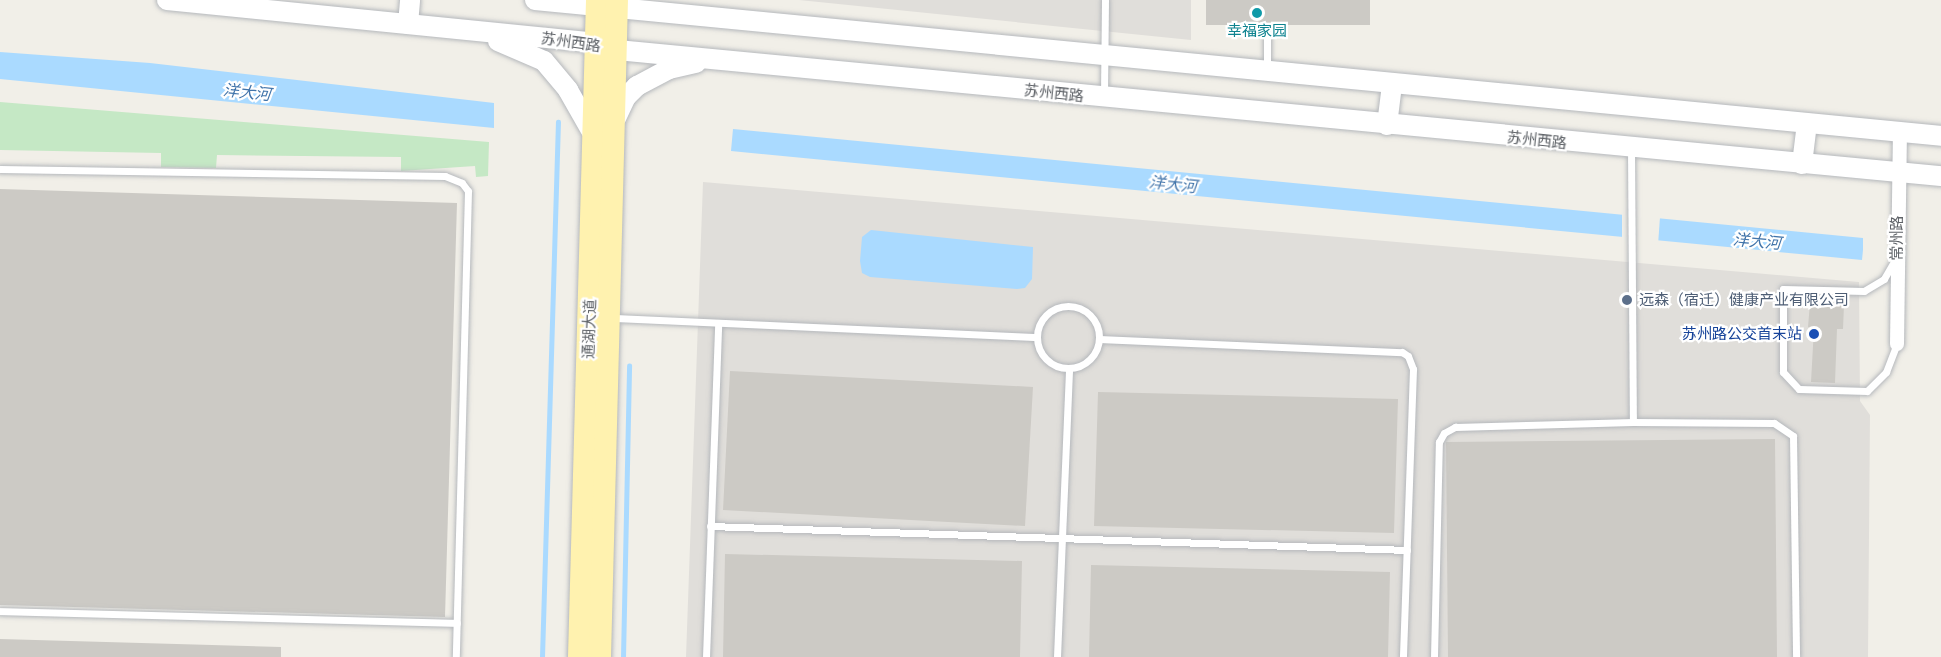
<!DOCTYPE html>
<html>
<head>
<meta charset="utf-8">
<style>
  body { margin:0 }
  #map { position:relative; width:1941px; height:657px; overflow:hidden; background:#f1efe8; font-family:Commissioner,"Noto Sans SC",sans-serif }
  div>[style] { position:absolute }
  .industrial>* { inset:0; background:#e0deda }
  .green>* { inset:0; background:#c5e8c5 }
  .water>* { inset:0; background:#aadaff }
  .pier>* { inset:0; background:#f1efe8 }
  .stream>* { height:4.5px; margin:-2.25px; padding:0 2.25px; transform-origin:2.25px; border-radius:2.25px; background:#aadaff }
  .building>* { inset:0; background:#cccac5 }
  .roads { filter:drop-shadow(0 0 2px #b5b8bc) drop-shadow(0 0 2px #b5b8bc) }
  .lane>* { height:7px; margin:-3.5px; padding:0 3.5px; transform-origin:3.5px; border-radius:3.5px; background:#fff }
  .lane>.ring { margin:-3.5px; padding:0; box-sizing:content-box; background:none; border:7px solid #fff; border-radius:50% }
  .street>* { height:14px; margin:-7px; padding:0 7px; transform-origin:7px; border-radius:7px; background:#fff }
  .secondary>* { height:20px; margin:-10px; padding:0 10px; transform-origin:10px; border-radius:10px; background:#fff }
  .primary>* { height:22px; margin:-11px; padding:0 11px; transform-origin:11px; border-radius:11px; background:#fff2af }
  .dots>* { width:16px; height:16px; translate:-50% -50%; box-sizing:border-box; border:3px solid #fff; border-radius:50% }
  span { translate:-50% -50%; white-space:nowrap; text-align:center; line-height:1.15; -webkit-text-stroke:4.5px #fff; paint-order:stroke }
  .culture-label { font-size:15px; color:#0d838f }
  .street-label { font-size:15px; color:#5f6368 }
  .service-label { font-size:15px; color:#4e5e75 }
  .left { translate:0 -50%; text-align:left }
  .transit-label { font-size:15px; color:#164399 }
  .right { translate:-100% -50%; text-align:right }
  .water-label { font-size:16px; color:#4174aa; font-style:italic }
</style>
</head>
<body>
<div id="map">
  <div class="industrial">
    <div style="clip-path:polygon(799px 0,1191px 0,1191px 40px)"></div>
    <div style="clip-path:polygon(703px 182px,1859px 282px,1860px 401px,1870px 415px,1868px 657px,686px 657px)"></div>
  </div>
  <div class="green">
    <div style="clip-path:polygon(0 102px,489px 142px,488px 176px,476px 177px,475px 166px,401px 171px,401px 157px,217px 155px,216px 168px,161px 167px,161px 153px,0 150px)"></div>
  </div>
  <div class="water">
    <div style="clip-path:polygon(0 52px,150px 63px,494px 103px,494px 128px,0 79px)"></div>
    <div style="clip-path:polygon(733px 129px,1863px 238px,1863px 250px,1862px 260px,731px 151px)"></div>
    <div style="clip-path:polygon(871px 230px,1033px 247px,1032px 279px,1025px 288px,1017px 289px,870px 277px,862px 273px,860px 261px,862px 237px)"></div>
  </div>
  <div class="pier">
    <div style="clip-path:polygon(1622px 213px,1660px 217px,1658px 245px,1622px 242px)"></div>
  </div>
  <div class="stream">
    <div style="left:542px;top:657px;width:535px;rotate:-88.29deg"></div>
    <div style="left:623px;top:657px;width:291px;rotate:-88.8deg"></div>
  </div>
  <div class="building">
    <div style="clip-path:polygon(1206px 0,1370px 0,1370px 25px,1206px 25px)"></div>
    <div style="clip-path:polygon(0 189px,457px 203px,445px 617px,0 605px)"></div>
    <div style="clip-path:polygon(1815px 295px,1839px 296px,1838px 305px,1844px 305px,1843px 329px,1837px 329px,1835px 383px,1811px 382px,1814px 328px,1808px 327px,1810px 303px,1815px 303px)"></div>
    <div style="clip-path:polygon(730px 371px,1033px 387px,1025px 526px,723px 510px)"></div>
    <div style="clip-path:polygon(1098px 392px,1398px 399px,1394px 533px,1094px 526px)"></div>
    <div style="clip-path:polygon(1775px 439px,1777px 657px,1448px 657px,1446px 442px)"></div>
    <div style="clip-path:polygon(725px 554px,1022px 561px,1020px 657px,723px 657px)"></div>
    <div style="clip-path:polygon(1091px 565px,1390px 572px,1388px 657px,1089px 657px)"></div>
    <div style="clip-path:polygon(0 639px,281px 647px,281px 657px,0 657px)"></div>
  </div>
  <div class="roads">
    <div class="lane">
      <div style="left:1267px;top:33px;width:37px;rotate:90deg"></div>
      <div style="left:1104px;top:95px;width:95px;rotate:-89.4deg"></div>
      <div style="left:1631px;top:149px;width:273px;rotate:89.6deg"></div>
      <div style="left:0;top:169px;width:445px;rotate:0.9deg"></div>
      <div style="left:445px;top:176px;width:18px;rotate:22deg"></div>
      <div style="left:462px;top:183px;width:10px;rotate:53deg"></div>
      <div style="left:468px;top:191px;width:466px;rotate:91.5deg"></div>
      <div style="left:1896px;top:258px;width:24px;rotate:120deg"></div>
      <div style="left:1884px;top:279px;width:23px;rotate:149deg"></div>
      <div style="left:1864px;top:291px;width:81px;rotate:-178.6deg"></div>
      <div style="left:1783px;top:289px;width:83px;rotate:90deg"></div>
      <div style="left:1783px;top:372px;width:23px;rotate:47deg"></div>
      <div style="left:1799px;top:389px;width:68px;rotate:1.7deg"></div>
      <div style="left:1867px;top:391px;width:27px;rotate:-45deg"></div>
      <div style="left:1886px;top:372px;width:30px;rotate:-69deg"></div>
      <div class="ring" style="left:1037px;top:306px;width:55px;height:55px"></div>
      <div style="left:613px;top:318px;width:423px;rotate:2.6deg"></div>
      <div style="left:1099px;top:339px;width:303px;rotate:2.5deg"></div>
      <div style="left:1402px;top:352px;width:7px;rotate:34deg"></div>
      <div style="left:1408px;top:356px;width:14px;rotate:69deg"></div>
      <div style="left:1413px;top:369px;width:288px;rotate:92deg"></div>
      <div style="left:710px;top:526px;width:697px;rotate:1.97deg"></div>
      <div style="left:0;top:611px;width:457px;rotate:1.5deg"></div>
      <div style="left:706px;top:657px;width:334px;rotate:-87.9deg"></div>
      <div style="left:1057px;top:657px;width:289px;rotate:-87.6deg"></div>
      <div style="left:1434px;top:657px;width:215px;rotate:-88.7deg"></div>
      <div style="left:1439px;top:442px;width:10px;rotate:-61deg"></div>
      <div style="left:1444px;top:433px;width:13px;rotate:-29deg"></div>
      <div style="left:1455px;top:427px;width:178px;rotate:-1.6deg"></div>
      <div style="left:1633px;top:422px;width:141px;rotate:0.4deg"></div>
      <div style="left:1774px;top:423px;width:23px;rotate:34deg"></div>
      <div style="left:1793px;top:436px;width:221px;rotate:89.2deg"></div>
    </div>
    <div class="street">
      <div style="left:1897px;top:344px;width:213px;rotate:-89.2deg"></div>
    </div>
    <div class="secondary">
      <div style="left:167px;top:0;width:430px;rotate:5.7deg"></div>
      <div style="left:595px;top:43px;width:23px;rotate:18deg"></div>
      <div style="left:617px;top:50px;width:1330px;rotate:5.44deg"></div>
      <div style="left:535px;top:0;width:1413px;rotate:5.52deg"></div>
      <div style="left:408px;top:24px;width:24px;rotate:-85deg"></div>
      <div style="left:498px;top:41px;width:50px;rotate:23.5deg"></div>
      <div style="left:544px;top:61px;width:38px;rotate:50deg"></div>
      <div style="left:568px;top:90px;width:51px;rotate:60.4deg"></div>
      <div style="left:616px;top:118px;width:23px;rotate:-65deg"></div>
      <div style="left:626px;top:97px;width:16px;rotate:-45deg"></div>
      <div style="left:637px;top:86px;width:36px;rotate:-28deg"></div>
      <div style="left:669px;top:69px;width:28px;rotate:-13deg"></div>
      <div style="left:1387px;top:125px;width:40px;rotate:-82.9deg"></div>
      <div style="left:1802px;top:164px;width:41px;rotate:-83deg"></div>
    </div>
    <div class="primary">
      <div style="left:579px;top:657px;width:657px;rotate:-88.43deg"></div>
      <div style="left:600px;top:657px;width:657px;rotate:-88.52deg"></div>
    </div>
  </div>
  <div class="dots">
    <div style="left:1257px;top:13px;background:#0f9aa8"></div>
    <div style="left:1627px;top:300px;background:#5c6f8a"></div>
    <div style="left:1814px;top:334px;background:#1a4fb4"></div>
  </div>
  <div class="culture-label">
    <span style="left:1257px;top:31px">幸福家园</span>
  </div>
  <div class="street-label">
    <span style="left:571px;top:42px;rotate:8deg">苏州西路</span>
    <span style="left:1054px;top:93px;rotate:6deg">苏州西路</span>
    <span style="left:1537px;top:140px;rotate:6deg">苏州西路</span>
    <span style="left:1897px;top:238px;rotate:-90deg">常州路</span>
    <span style="left:589px;top:329px;rotate:-88deg">通湖大道</span>
  </div>
  <div class="service-label">
    <span class="left" style="left:1639px;top:300px">远森（宿迁）健康产业有限公司</span>
  </div>
  <div class="transit-label">
    <span class="right" style="left:1802px;top:334px">苏州路公交首末站</span>
  </div>
  <div class="water-label">
    <span style="left:247px;top:92px;rotate:6deg">洋大河</span>
    <span style="left:1173px;top:184px;rotate:6deg">洋大河</span>
    <span style="left:1757px;top:241px;rotate:5deg">洋大河</span>
  </div>
</div>
</body>
</html>
